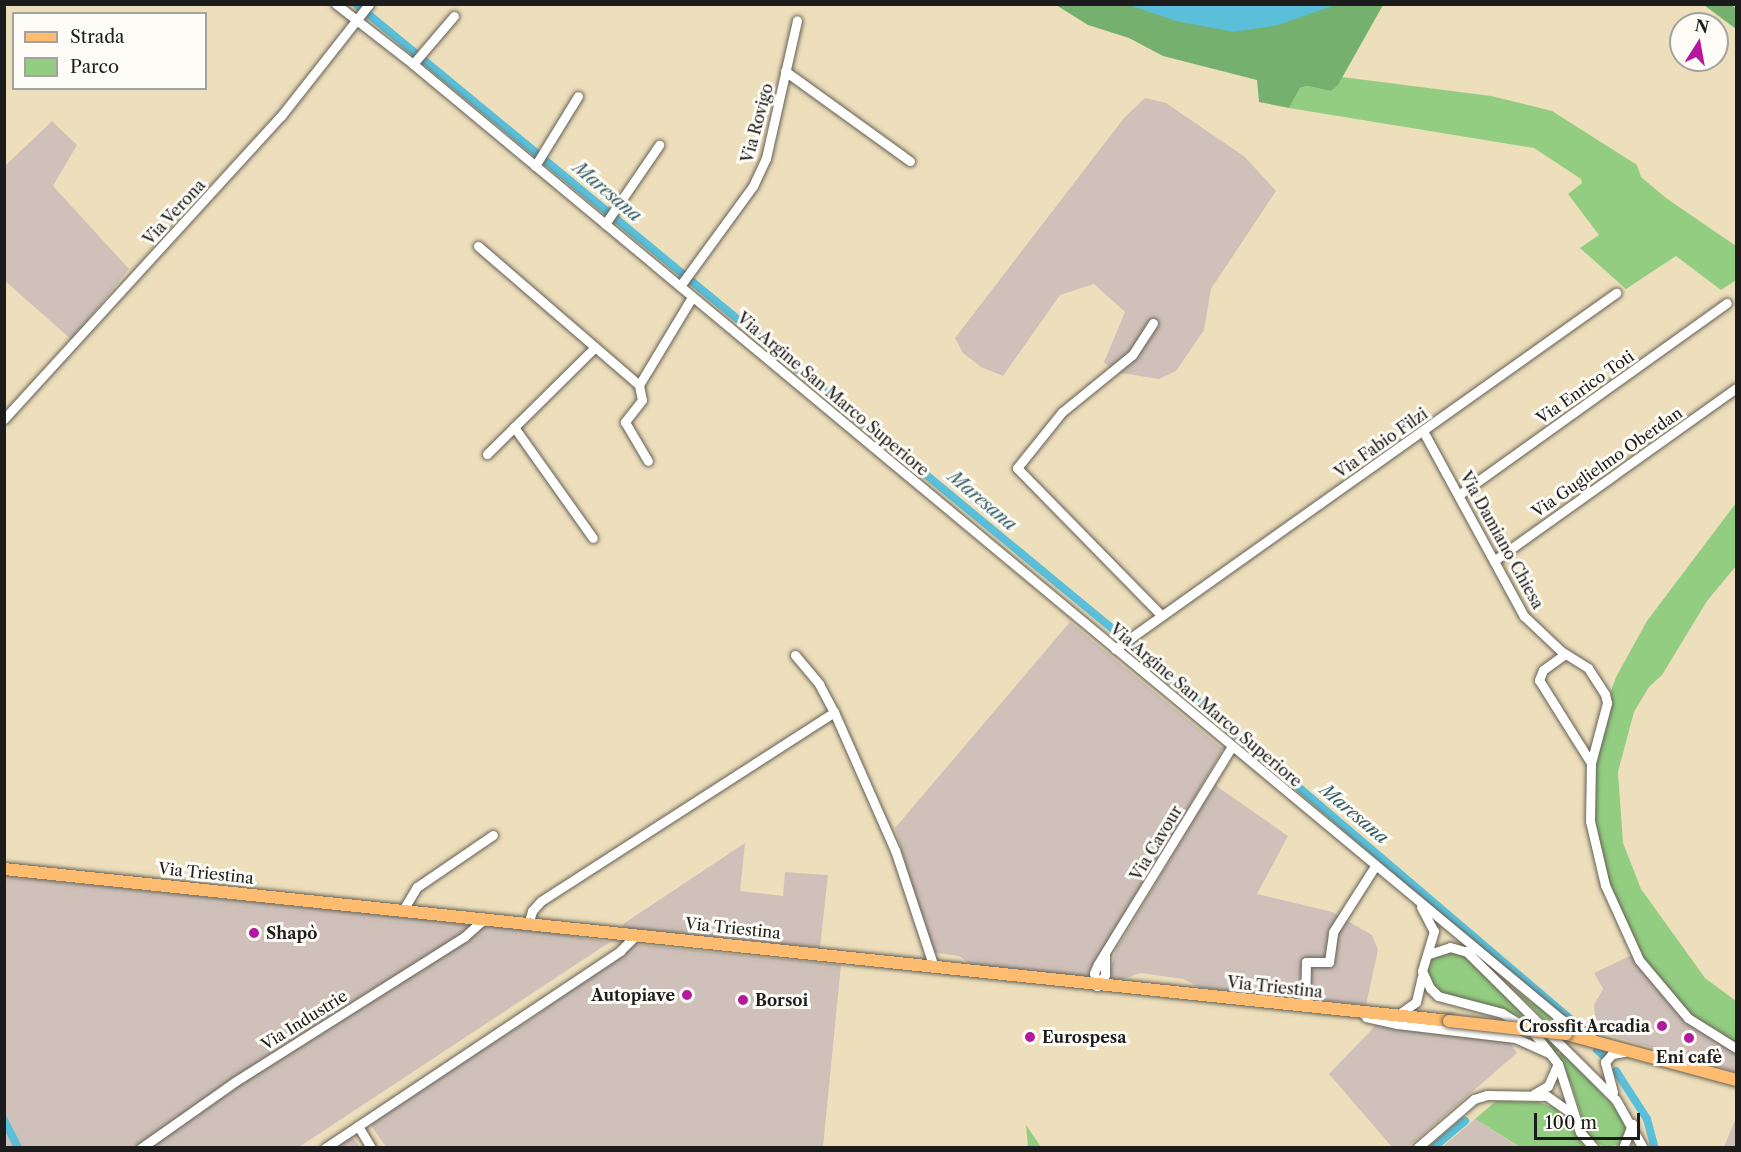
<!DOCTYPE html>
<html>
<head>
<meta charset="utf-8">
<style>
  body { margin:0 }
  #map { position:relative; width:1741px; height:1152px; overflow:hidden; background:#eddfbc; font-family:"Libre Caslon Text",serif }
  div>[style] { position:absolute }
  .industrial>* { inset:0; background:#cfc1ba }
  .green>* { inset:0; background:#93cd81 }
  .forest>* { inset:0; background:#76b06f }
  .water>* { inset:0; background:#5bbfd9 }
  .canal>* { height:8px; margin:-4px; padding:0 4px; transform-origin:4px; border-radius:4px; background:#5bbfd9 }
  .roads { filter:drop-shadow(0 0 2px #656054) drop-shadow(0 0 2px #656054) }
  .minor>* { height:9px; margin:-4.5px; padding:0 4.5px; transform-origin:4.5px; border-radius:4.5px; background:#fff }
  .major>* { height:12px; margin:-6px; padding:0 6px; transform-origin:6px; border-radius:6px; background:#febc70 }
  .bridges { filter:drop-shadow(0 0 2px #656054) drop-shadow(0 0 2px #656054) }
  .major-bridge>* { height:12px; margin:-6px; padding:0 6px; transform-origin:6px; border-radius:6px; background:#febc70 }
  .dots>* { width:16px; height:16px; translate:-50% -50%; box-sizing:border-box; border:3px solid #fdfcf7; border-radius:50% }
  span { translate:-50% -50%; white-space:nowrap; text-align:center; line-height:1.15; -webkit-text-stroke:6px #fdfcf7; paint-order:stroke }
  .street-label { font-size:16px; color:#1c1c1c }
  .poi-label { font-size:16px; color:#1c1c1c; font-weight:700 }
  .left { translate:0 -50%; text-align:left }
  .right { translate:-100% -50%; text-align:right }
  .water-label { font-size:18px; color:#355d68; font-style:italic }
  .frame { position:absolute; inset:0; border:6px solid #1c1c1c; pointer-events:none }
  .legend { position:absolute; left:12px; top:12px; width:195px; height:78px; box-sizing:border-box; background:#fdfcf7; border:2px solid #a3a29f; margin:0; padding:8px 10px; list-style:none; font-size:18px; color:#1c1c1c }
  .legend li { display:flex; align-items:center; gap:12px; height:30px }
  .legend b { width:30px; border:2px solid #a3a29f }
  .north { position:absolute; left:1669px; top:12px; width:60px; height:60px; box-sizing:border-box; background:#fdfcf7; border:2px solid #a3a29f; border-radius:50%; rotate:11deg; font-size:16px; font-weight:700; line-height:24px; text-align:center; color:#1c1c1c }
  .north::after { content:''; display:block; margin:auto; width:21px; height:27px; background:#b5179e; clip-path:polygon(50% 0,100% 100%,50% 72%,0 100%) }
  .scale { position:absolute; left:1534px; top:1113px; width:106px; height:27px; box-sizing:border-box; border:3px solid #1c1c1c; border-top:0; padding-left:8px; font-size:18px; line-height:21px; white-space:nowrap; color:#1c1c1c; -webkit-text-stroke:4px #fdfcf7; paint-order:stroke }
</style>
</head>
<body>
<div id="map">
  <div class="industrial">
    <div style="clip-path:polygon(1145px 98px,1166px 103px,1245px 157px,1276px 191px,1211px 289px,1204px 330px,1176px 371px,1159px 379px,1115px 372px,1104px 362px,1125px 312px,1094px 284px,1060px 295px,1003px 376px,981px 367px,963px 353px,955px 338px,1124px 118px)"></div>
    <div style="clip-path:polygon(52px 121px,77px 145px,53px 186px,129px 269px,72px 340px,5px 281px,5px 166px)"></div>
    <div style="clip-path:polygon(1070px 622px,1223px 749px,1107px 945px,1098px 978px,971px 964px,959px 956px,931px 952px,895px 828px)"></div>
    <div style="clip-path:polygon(1215px 785px,1288px 836px,1257px 894px,1332px 912px,1372px 935px,1378px 950px,1366px 1005px,1201px 988px,1183px 979px,1140px 973px,1121px 980px,1108px 979px,1116px 950px)"></div>
    <div style="clip-path:polygon(745px 843px,740px 891px,783px 896px,785px 872px,828px 875px,820px 948px,624px 928px,623px 924px)"></div>
    <div style="clip-path:polygon(5px 876px,551px 933px,610px 942px,299px 1147px,5px 1148px)"></div>
    <div style="clip-path:polygon(632px 944px,841px 965px,823px 1147px,386px 1147px,368px 1121px,534px 1017px)"></div>
    <div style="clip-path:polygon(1634px 954px,1736px 1044px,1736px 1072px,1596px 1031px,1594px 1005px,1603px 989px,1594px 973px)"></div>
    <div style="clip-path:polygon(1379px 1022px,1505px 1034px,1517px 1053px,1408px 1147px,1392px 1147px,1329px 1074px)"></div>
    <div style="clip-path:polygon(1736px 1118px,1736px 1147px,1724px 1147px)"></div>
    <div style="clip-path:polygon(1475px 1119px,1489px 1128px,1519px 1147px,1441px 1148px)"></div>
    <div style="clip-path:polygon(349px 1132px,360px 1147px,326px 1148px)"></div>
  </div>
  <div class="green">
    <div style="clip-path:polygon(1342px 77px,1491px 96px,1552px 111px,1637px 165px,1641px 177px,1666px 198px,1736px 246px,1736px 280px,1721px 290px,1676px 256px,1626px 289px,1580px 248px,1599px 235px,1568px 194px,1582px 183px,1581px 179px,1534px 148px,1289px 108px,1300px 88px,1307px 86px,1331px 91px)"></div>
    <div style="clip-path:polygon(1736px 503px,1736px 566px,1707px 601px,1662px 675px,1649px 687px,1634px 712px,1618px 772px,1623px 843px,1641px 889px,1705px 978px,1736px 1001px,1736px 1044px,1673px 1007px,1612px 910px,1592px 851px,1586px 790px,1597px 730px,1616px 677px,1647px 621px)"></div>
    <div style="clip-path:polygon(1446px 950px,1462px 953px,1560px 1050px,1555px 1053px,1545px 1038px,1518px 1016px,1434px 990px,1426px 971px,1428px 962px)"></div>
    <div style="clip-path:polygon(1511px 987px,1565px 1026px,1566px 1028px,1548px 1023px)"></div>
    <div style="clip-path:polygon(1563px 1051px,1619px 1112px,1626px 1129px,1619px 1145px,1604px 1147px,1588px 1136px,1572px 1086px,1557px 1055px)"></div>
    <div style="clip-path:polygon(1496px 1101px,1538px 1102px,1556px 1108px,1585px 1147px,1520px 1147px,1475px 1119px)"></div>
    <div style="clip-path:polygon(1026px 1125px,1041px 1147px,1028px 1147px)"></div>
  </div>
  <div class="forest">
    <div style="clip-path:polygon(1056px 5px,1383px 5px,1338px 85px,1331px 91px,1307px 86px,1300px 88px,1289px 108px,1259px 102px,1257px 80px,1163px 56px,1129px 38px,1088px 25px)"></div>
    <div style="clip-path:polygon(1704px 5px,1732px 5px,1736px 9px,1736px 29px)"></div>
  </div>
  <div class="water">
    <div style="clip-path:polygon(1129px 5px,1335px 5px,1278px 25px,1234px 32px,1176px 21px)"></div>
  </div>
  <div class="canal">
    <div style="left:356px;top:4px;width:989px;rotate:39.55deg"></div>
    <div style="left:1119px;top:634px;width:609px;rotate:40.47deg"></div>
    <div style="left:1597px;top:1050px;width:8px;rotate:40deg"></div>
    <div style="left:1616px;top:1071px;width:57px;rotate:57.1deg"></div>
    <div style="left:1647px;top:1119px;width:30px;rotate:75deg"></div>
    <div style="left:4px;top:1120px;width:31px;rotate:63deg"></div>
    <div style="left:1433px;top:1148px;width:42px;rotate:-40.2deg"></div>
  </div>
  <div class="roads">
    <div class="minor">
      <div style="left:336px;top:4px;width:98px;rotate:37.9deg"></div>
      <div style="left:413px;top:64px;width:1495px;rotate:39.76deg"></div>
      <div style="left:413px;top:64px;width:63px;rotate:-49.5deg"></div>
      <div style="left:785px;top:71px;width:154px;rotate:35.8deg"></div>
      <div style="left:535px;top:166px;width:82px;rotate:-58.4deg"></div>
      <div style="left:605px;top:224px;width:96px;rotate:-55.6deg"></div>
      <div style="left:478px;top:246px;width:213px;rotate:40.8deg"></div>
      <div style="left:639px;top:385px;width:103px;rotate:-58.9deg"></div>
      <div style="left:680px;top:286px;width:124px;rotate:-53.9deg"></div>
      <div style="left:753px;top:186px;width:31px;rotate:-65deg"></div>
      <div style="left:766px;top:158px;width:141px;rotate:-77.3deg"></div>
      <div style="left:1153px;top:323px;width:38px;rotate:123deg"></div>
      <div style="left:1132px;top:355px;width:90px;rotate:140.8deg"></div>
      <div style="left:1062px;top:412px;width:72px;rotate:128.8deg"></div>
      <div style="left:1017px;top:468px;width:206px;rotate:45.6deg"></div>
      <div style="left:639px;top:385px;width:15px;rotate:79deg"></div>
      <div style="left:642px;top:400px;width:28px;rotate:128deg"></div>
      <div style="left:625px;top:422px;width:45px;rotate:59.5deg"></div>
      <div style="left:4px;top:419px;width:411px;rotate:-47.6deg"></div>
      <div style="left:281px;top:116px;width:142px;rotate:-51.8deg"></div>
      <div style="left:514px;top:427px;width:136px;rotate:54.6deg"></div>
      <div style="left:1423px;top:431px;width:211px;rotate:61.4deg"></div>
      <div style="left:1524px;top:616px;width:51px;rotate:43.4deg"></div>
      <div style="left:1561px;top:651px;width:32px;rotate:32deg"></div>
      <div style="left:1588px;top:668px;width:31px;rotate:57deg"></div>
      <div style="left:1605px;top:694px;width:9px;rotate:77deg"></div>
      <div style="left:1607px;top:703px;width:62px;rotate:104.9deg"></div>
      <div style="left:1591px;top:763px;width:58px;rotate:91deg"></div>
      <div style="left:1590px;top:821px;width:66px;rotate:76.8deg"></div>
      <div style="left:1605px;top:885px;width:82px;rotate:65.6deg"></div>
      <div style="left:1639px;top:960px;width:76px;rotate:49.8deg"></div>
      <div style="left:1688px;top:1018px;width:57px;rotate:32deg"></div>
      <div style="left:487px;top:454px;width:152px;rotate:-44.7deg"></div>
      <div style="left:1460px;top:494px;width:328px;rotate:-35.6deg"></div>
      <div style="left:1495px;top:560px;width:296px;rotate:-35.5deg"></div>
      <div style="left:1115px;top:649px;width:615px;rotate:-35.4deg"></div>
      <div style="left:1565px;top:654px;width:27px;rotate:144deg"></div>
      <div style="left:1543px;top:670px;width:11px;rotate:112deg"></div>
      <div style="left:1539px;top:680px;width:98px;rotate:57.9deg"></div>
      <div style="left:795px;top:655px;width:38px;rotate:50deg"></div>
      <div style="left:819px;top:684px;width:32px;rotate:62deg"></div>
      <div style="left:1421px;top:907px;width:27px;rotate:62deg"></div>
      <div style="left:1434px;top:931px;width:42px;rotate:106.7deg"></div>
      <div style="left:1422px;top:971px;width:19px;rotate:65deg"></div>
      <div style="left:1430px;top:988px;width:11px;rotate:45deg"></div>
      <div style="left:1438px;top:996px;width:66px;rotate:14.9deg"></div>
      <div style="left:1502px;top:1013px;width:36px;rotate:32deg"></div>
      <div style="left:1533px;top:1032px;width:41px;rotate:52deg"></div>
      <div style="left:1558px;top:1064px;width:71px;rotate:72.1deg"></div>
      <div style="left:1580px;top:1132px;width:21px;rotate:49deg"></div>
      <div style="left:403px;top:910px;width:27px;rotate:-59deg"></div>
      <div style="left:417px;top:887px;width:92px;rotate:-34.4deg"></div>
      <div style="left:528px;top:925px;width:15px;rotate:-74deg"></div>
      <div style="left:532px;top:911px;width:13px;rotate:-48deg"></div>
      <div style="left:541px;top:901px;width:349px;rotate:-32.8deg"></div>
      <div style="left:834px;top:712px;width:151px;rotate:66.2deg"></div>
      <div style="left:895px;top:850px;width:123px;rotate:71.6deg"></div>
      <div style="left:1466px;top:951px;width:211px;rotate:44.8deg"></div>
      <div style="left:1616px;top:1100px;width:55px;rotate:60.6deg"></div>
      <div style="left:1429px;top:954px;width:22px;rotate:-18deg"></div>
      <div style="left:1450px;top:947px;width:22px;rotate:16deg"></div>
      <div style="left:1097px;top:986px;width:13px;rotate:-103deg"></div>
      <div style="left:1094px;top:973px;width:10px;rotate:-66deg"></div>
      <div style="left:1098px;top:964px;width:256px;rotate:-58.4deg"></div>
      <div style="left:1097px;top:986px;width:14px;rotate:-54deg"></div>
      <div style="left:1105px;top:975px;width:20px;rotate:-90deg"></div>
      <div style="left:1305px;top:1007px;width:45px;rotate:-88.7deg"></div>
      <div style="left:1306px;top:962px;width:23px"></div>
      <div style="left:1329px;top:962px;width:30px;rotate:-82deg"></div>
      <div style="left:1333px;top:932px;width:78px;rotate:-57.5deg"></div>
      <div style="left:1398px;top:1015px;width:22px;rotate:-36deg"></div>
      <div style="left:1416px;top:1002px;width:26px;rotate:-77deg"></div>
      <div style="left:1366px;top:1017px;width:32px;rotate:13deg"></div>
      <div style="left:1397px;top:1024px;width:119px;rotate:6.8deg"></div>
      <div style="left:1515px;top:1038px;width:36px;rotate:24deg"></div>
      <div style="left:1557px;top:1017px;width:39px;rotate:30deg"></div>
      <div style="left:1613px;top:1092px;width:31px;rotate:-105deg"></div>
      <div style="left:1605px;top:1062px;width:11px;rotate:-49deg"></div>
      <div style="left:1612px;top:1054px;width:12px;rotate:-9deg"></div>
      <div style="left:1534px;top:1094px;width:16px;rotate:-30deg"></div>
      <div style="left:1548px;top:1086px;width:24px;rotate:-66deg"></div>
      <div style="left:358px;top:1126px;width:26px;rotate:59deg"></div>
      <div style="left:141px;top:1148px;width:116px;rotate:-35.2deg"></div>
      <div style="left:236px;top:1081px;width:270px;rotate:-32.3deg"></div>
      <div style="left:464px;top:937px;width:27px;rotate:-42deg"></div>
      <div style="left:325px;top:1148px;width:355px;rotate:-33.7deg"></div>
      <div style="left:620px;top:951px;width:23px;rotate:-45deg"></div>
      <div style="left:1417px;top:1148px;width:75px;rotate:-40.7deg"></div>
      <div style="left:1474px;top:1099px;width:14px;rotate:-17deg"></div>
      <div style="left:1487px;top:1095px;width:60px;rotate:1deg"></div>
      <div style="left:1547px;top:1096px;width:32px;rotate:35deg"></div>
      <div style="left:1623px;top:1148px;width:26px;rotate:-69deg"></div>
    </div>
    <div class="major">
      <div style="left:4px;top:869px;width:1453px;rotate:6deg"></div>
      <div style="left:1566px;top:1034px;width:176px;rotate:15.1deg"></div>
    </div>
  </div>
  <div class="bridges">
    <div class="major-bridge">
      <div style="left:1449px;top:1021px;width:118px;rotate:6.3deg"></div>
    </div>
  </div>
  <div class="dots">
    <div style="left:254px;top:933px;background:#b5179e"></div>
    <div style="left:687px;top:995px;background:#b5179e"></div>
    <div style="left:743px;top:1000px;background:#b5179e"></div>
    <div style="left:1662px;top:1026px;background:#b5179e"></div>
    <div style="left:1030px;top:1037px;background:#b5179e"></div>
    <div style="left:1689px;top:1038px;background:#b5179e"></div>
  </div>
  <div class="street-label">
    <span style="left:757px;top:123px;rotate:-75deg">Via Rovigo</span>
    <span style="left:174px;top:212px;rotate:-47deg">Via Verona</span>
    <span style="left:1585px;top:387px;rotate:-35deg">Via Enrico Toti</span>
    <span style="left:833px;top:394px;rotate:40deg">Via Argine San Marco Superiore</span>
    <span style="left:1381px;top:443px;rotate:-35deg">Via Fabio Filzi</span>
    <span style="left:1607px;top:462px;rotate:-35deg">Via Guglielmo Oberdan</span>
    <span style="left:1502px;top:540px;rotate:61deg">Via Damiano Chiesa</span>
    <span style="left:1206px;top:705px;rotate:40deg">Via Argine San Marco Superiore</span>
    <span style="left:1156px;top:843px;rotate:-59deg">Via Cavour</span>
    <span style="left:206px;top:873px;rotate:6deg">Via Triestina</span>
    <span style="left:733px;top:928px;rotate:6deg">Via Triestina</span>
    <span style="left:1275px;top:987px;rotate:6deg">Via Triestina</span>
    <span style="left:304px;top:1020px;rotate:-32deg">Via Industrie</span>
  </div>
  <div class="poi-label">
    <span class="left" style="left:266px;top:933px">Shapò</span>
    <span class="right" style="left:675px;top:995px">Autopiave</span>
    <span class="left" style="left:755px;top:1000px">Borsoi</span>
    <span class="right" style="left:1650px;top:1026px">Crossfit Arcadia</span>
    <span class="left" style="left:1042px;top:1037px">Eurospesa</span>
    <span style="left:1689px;top:1057px">Eni cafè</span>
  </div>
  <div class="water-label">
    <span style="left:607px;top:192px;rotate:40deg">Maresana</span>
    <span style="left:982px;top:501px;rotate:40deg">Maresana</span>
    <span style="left:1354px;top:814px;rotate:40deg">Maresana</span>
  </div>
  <div class="frame"></div>
  <ul class="legend">
  <li><b style="height:8px;background:#febc70"></b>Strada</li>
  <li><b style="height:16px;background:#93cd81"></b>Parco</li>
  </ul>
  <div class="north">N</div>
  <div class="scale">100 m</div>
</div>
</body>
</html>
